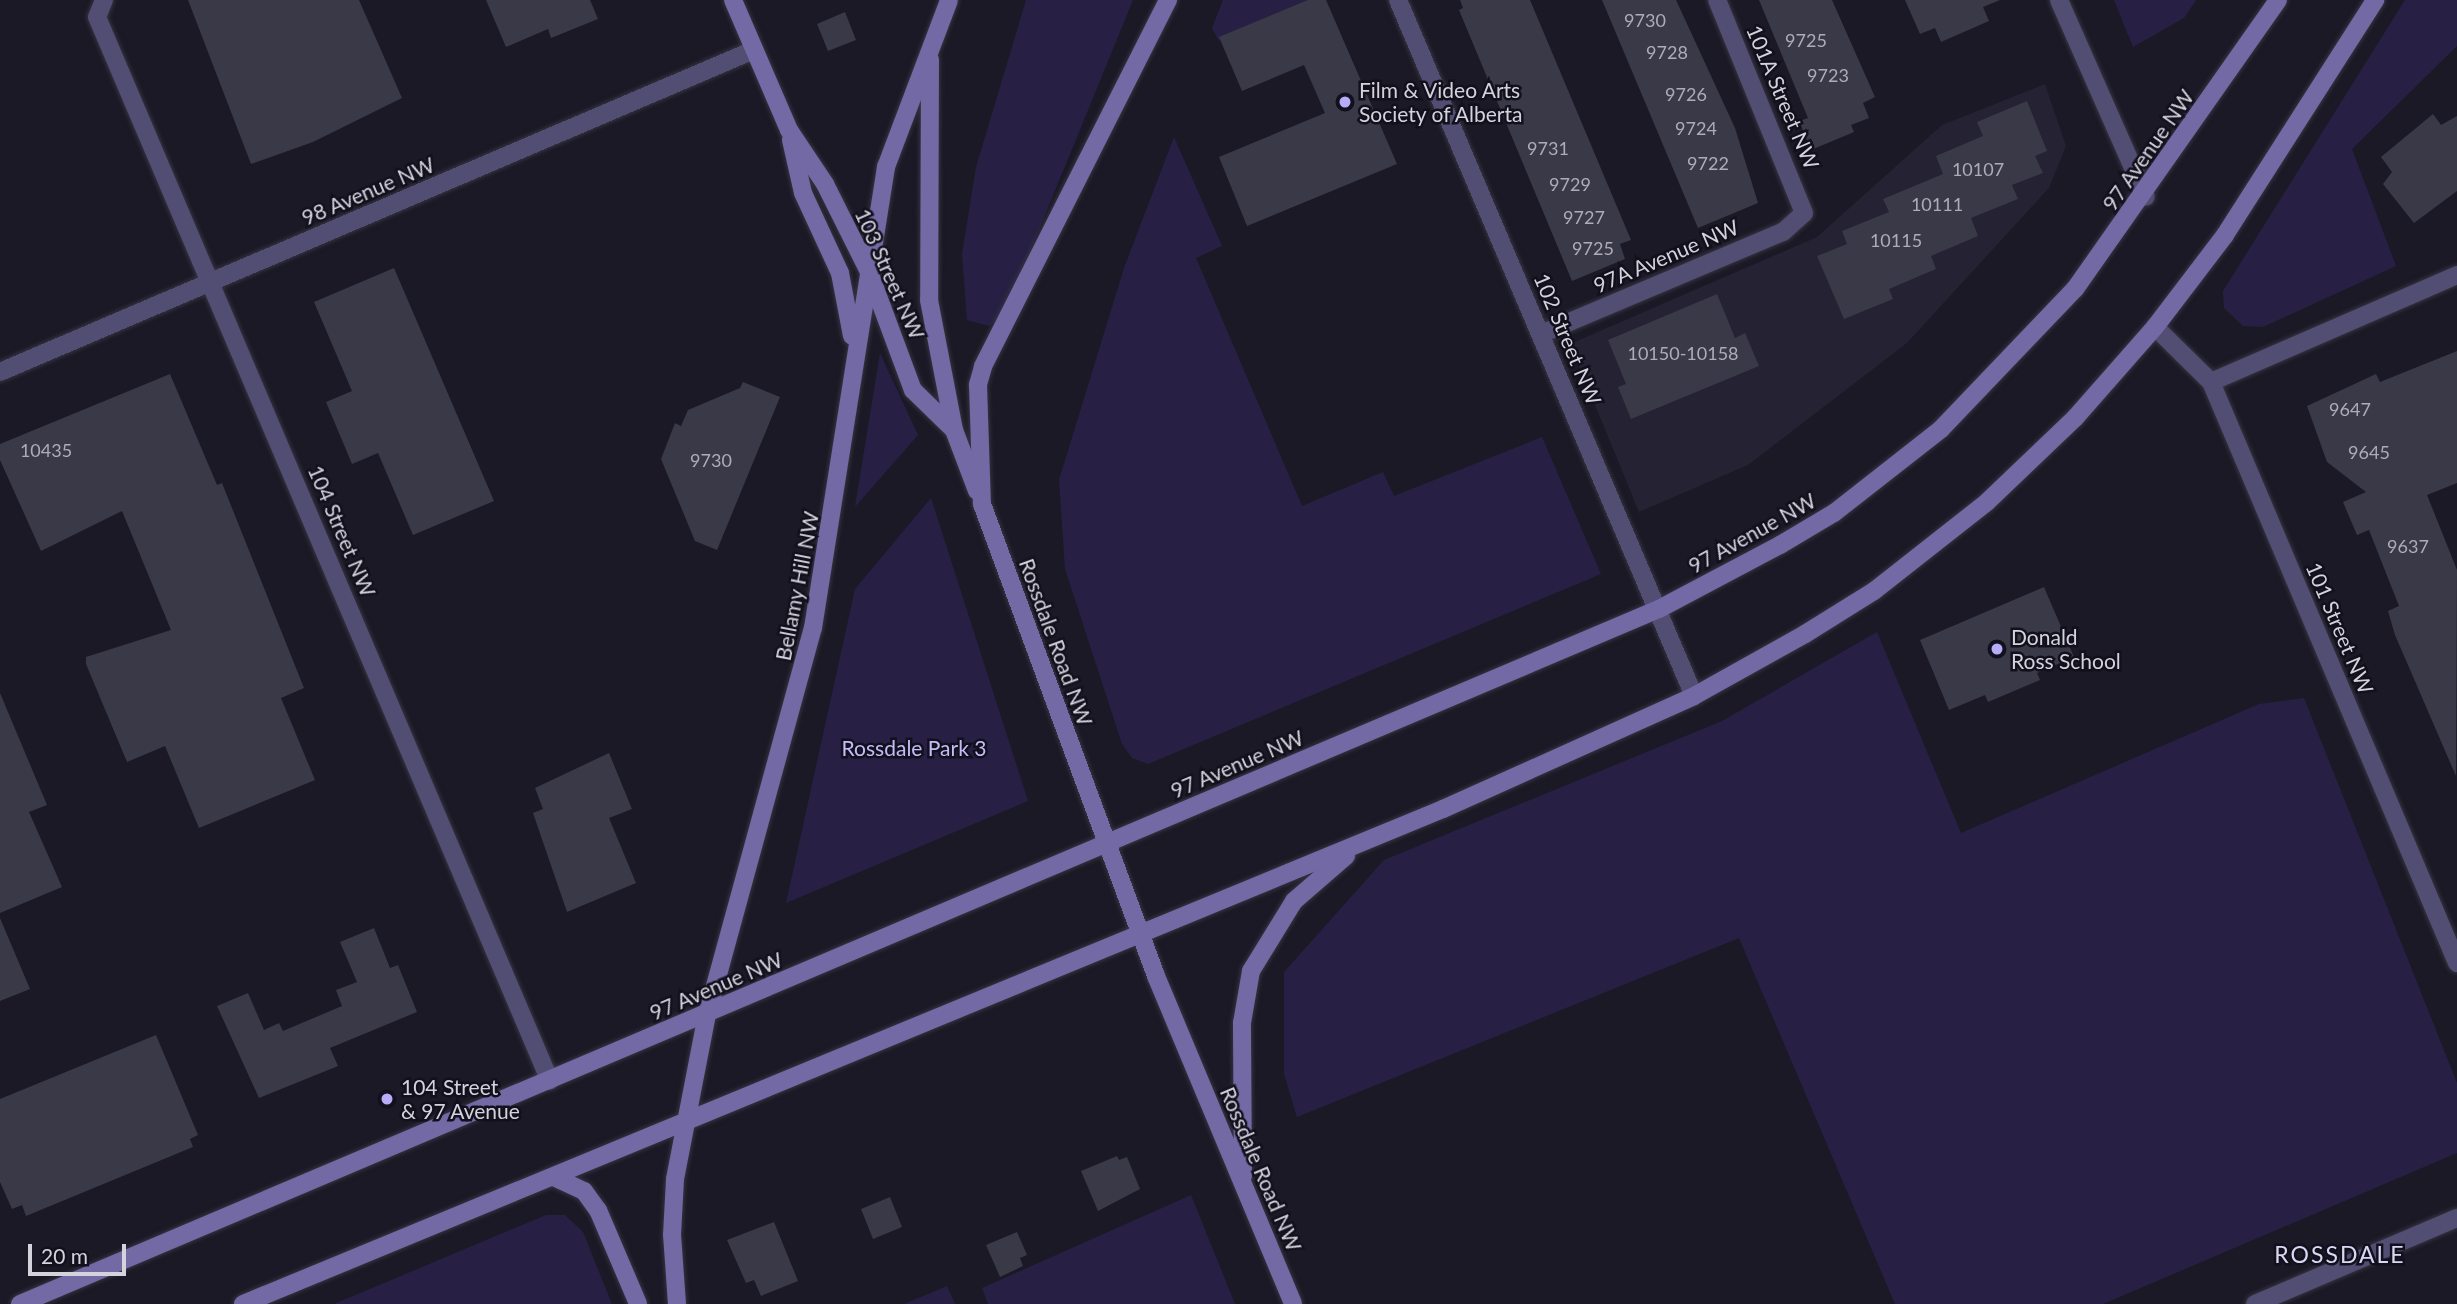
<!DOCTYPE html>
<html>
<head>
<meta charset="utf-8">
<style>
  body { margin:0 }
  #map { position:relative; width:2457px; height:1304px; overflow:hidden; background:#1b1926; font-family:Lato,sans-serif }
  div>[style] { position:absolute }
  .built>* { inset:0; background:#242233 }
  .green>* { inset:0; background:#272044 }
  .building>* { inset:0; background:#3a3947 }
  .roads { filter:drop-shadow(0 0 2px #35333f) drop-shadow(0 0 2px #35333f) }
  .street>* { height:18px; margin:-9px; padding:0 9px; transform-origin:9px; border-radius:9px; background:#524d73 }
  .secondary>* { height:18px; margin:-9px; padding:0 9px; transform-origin:9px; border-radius:9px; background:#7269a5 }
  .dots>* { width:19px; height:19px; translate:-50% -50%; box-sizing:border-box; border:4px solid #12101d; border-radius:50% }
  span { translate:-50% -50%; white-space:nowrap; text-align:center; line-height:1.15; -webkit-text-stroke:5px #12101d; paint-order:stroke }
  .number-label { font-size:18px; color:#aeacb7 }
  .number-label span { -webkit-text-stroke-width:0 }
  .poi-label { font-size:21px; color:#d4d3dc }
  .left { translate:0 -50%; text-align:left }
  .street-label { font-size:21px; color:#d4d3dc }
  .park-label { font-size:21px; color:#c4bcf9 }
  .neighbourhood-label { font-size:23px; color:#d9d7f4; letter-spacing:2px }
  .scale { position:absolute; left:28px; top:1244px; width:98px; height:32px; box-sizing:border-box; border:4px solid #d4d3dc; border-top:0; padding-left:9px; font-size:21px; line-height:24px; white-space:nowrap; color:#d4d3dc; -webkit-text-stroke:5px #12101d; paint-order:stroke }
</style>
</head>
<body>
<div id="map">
  <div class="built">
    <div style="clip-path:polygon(2045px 84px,2066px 146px,2049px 188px,1907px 343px,1748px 465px,1639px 512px,1570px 344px,1817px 237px,1942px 125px)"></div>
  </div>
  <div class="green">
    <div style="clip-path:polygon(1026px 0,1133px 0,1005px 313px,989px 326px,967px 320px,962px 254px,976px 167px)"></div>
    <div style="clip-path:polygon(1223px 0,1316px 0,1219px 41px,1212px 28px)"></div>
    <div style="clip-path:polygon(2114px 0,2196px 0,2184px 18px,2133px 47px)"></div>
    <div style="clip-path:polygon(2405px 0,2457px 0,2457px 46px,2352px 149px,2396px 266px,2263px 327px,2243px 326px,2224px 308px,2223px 291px)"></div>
    <div style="clip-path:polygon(1174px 137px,1222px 246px,1196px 258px,1302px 506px,1383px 472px,1394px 496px,1542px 437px,1601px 574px,1148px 764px,1132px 758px,1122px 744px,1065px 569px,1059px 480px,1124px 268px)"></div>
    <div style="clip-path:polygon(880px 353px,918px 435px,855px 507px)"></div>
    <div style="clip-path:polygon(931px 498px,1028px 801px,786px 903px,855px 589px)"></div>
    <div style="clip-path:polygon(1877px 632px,1961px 833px,2259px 704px,2304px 698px,2457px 1083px,2457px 1153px,2103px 1304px,1895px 1304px,1739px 938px,1297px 1117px,1284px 1074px,1284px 972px,1384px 860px,1722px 721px)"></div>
    <div style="clip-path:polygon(1191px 1195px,1235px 1304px,988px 1304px,982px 1288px)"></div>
    <div style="clip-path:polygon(546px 1215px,565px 1215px,583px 1232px,612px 1304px,334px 1304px)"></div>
    <div style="clip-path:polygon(947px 1286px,955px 1304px,904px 1304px)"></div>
  </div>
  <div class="building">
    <div style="clip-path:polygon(188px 0,359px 0,402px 98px,313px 142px,251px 164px)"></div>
    <div style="clip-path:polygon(486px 0,590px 0,598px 19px,551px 38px,548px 29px,506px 47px)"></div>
    <div style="clip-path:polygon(1308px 0,1326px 0,1397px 164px,1247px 226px,1219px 157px,1325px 113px,1304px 65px,1242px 91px,1219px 37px)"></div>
    <div style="clip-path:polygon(1460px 0,1530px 0,1631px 240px,1620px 244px,1625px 259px,1572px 281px,1459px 10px,1463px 8px)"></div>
    <div style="clip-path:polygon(1602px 0,1676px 0,1735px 128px,1758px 203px,1698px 228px)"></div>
    <div style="clip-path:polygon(1759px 0,1832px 0,1875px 97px,1863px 103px,1869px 118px,1851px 125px,1854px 132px,1811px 150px,1799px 121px,1808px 118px)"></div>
    <div style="clip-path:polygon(1905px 0,2000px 0,1983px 7px,1989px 21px,1941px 42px,1935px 28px,1920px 34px)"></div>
    <div style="clip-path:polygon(845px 12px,856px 40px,828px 51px,817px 24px)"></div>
    <div style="clip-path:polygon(2027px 101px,2047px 151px,2035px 156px,2043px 173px,2012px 185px,2018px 199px,1971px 218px,1978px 236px,1931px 256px,1936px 269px,1889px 289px,1893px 299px,1844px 319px,1817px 256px,1847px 244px,1842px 231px,1889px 212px,1883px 199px,1943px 174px,1936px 156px,1983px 136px,1977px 122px)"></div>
    <div style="clip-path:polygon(2433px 114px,2441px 125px,2457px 116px,2457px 191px,2414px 223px,2383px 184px,2392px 172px,2381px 157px)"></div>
    <div style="clip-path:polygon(394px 268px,494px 501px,413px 535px,378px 453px,352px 464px,326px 402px,352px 391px,314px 302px)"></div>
    <div style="clip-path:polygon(1717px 294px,1735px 338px,1745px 333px,1759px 366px,1631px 419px,1618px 387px,1626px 384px,1608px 340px)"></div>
    <div style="clip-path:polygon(2457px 351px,2457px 483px,2427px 495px,2457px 570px,2456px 776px,2395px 635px,2388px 611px,2399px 606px,2369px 530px,2357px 535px,2343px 502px,2366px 492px,2327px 462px,2307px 406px,2376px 374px,2380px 382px)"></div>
    <div style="clip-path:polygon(170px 374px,217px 485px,222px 483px,304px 688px,281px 698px,315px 780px,199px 828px,165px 746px,127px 762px,86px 664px,86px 657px,171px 630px,122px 511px,41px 551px,0 460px,0 444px)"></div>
    <div style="clip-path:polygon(743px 382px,780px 397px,717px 550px,695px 541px,661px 459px,675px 423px,681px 426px,688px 410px,740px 388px)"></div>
    <div style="clip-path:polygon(2044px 587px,2074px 657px,2037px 673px,2040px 680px,1988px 702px,1985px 695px,1949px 710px,1920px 640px)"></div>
    <div style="clip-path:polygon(0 693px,47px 805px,29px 812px,62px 887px,0 913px)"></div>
    <div style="clip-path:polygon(609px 753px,632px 809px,609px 818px,636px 883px,567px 912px,533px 813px,543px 809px,535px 788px)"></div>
    <div style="clip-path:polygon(0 918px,30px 989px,0 1001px)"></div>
    <div style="clip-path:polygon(374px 928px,390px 968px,398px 965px,417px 1012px,330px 1048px,338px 1066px,259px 1098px,217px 1006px,248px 993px,264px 1030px,279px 1023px,283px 1031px,342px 1006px,336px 990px,357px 982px,340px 942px)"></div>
    <div style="clip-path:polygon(156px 1035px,198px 1135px,190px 1139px,193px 1147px,26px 1216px,22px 1205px,12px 1209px,0 1182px,0 1099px)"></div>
    <div style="clip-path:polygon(1117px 1156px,1119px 1160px,1127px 1157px,1140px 1189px,1098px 1211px,1081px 1171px)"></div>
    <div style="clip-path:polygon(890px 1197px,902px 1227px,873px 1239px,861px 1209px)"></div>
    <div style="clip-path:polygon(774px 1222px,798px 1281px,761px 1296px,754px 1280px,746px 1283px,727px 1240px)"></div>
    <div style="clip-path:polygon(1017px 1232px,1027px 1255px,1020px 1258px,1023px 1266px,1000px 1277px,986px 1245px)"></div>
  </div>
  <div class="roads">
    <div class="street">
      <div style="left:104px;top:0;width:18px;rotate:112deg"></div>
      <div style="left:97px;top:17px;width:1156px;rotate:66.94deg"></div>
      <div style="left:1398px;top:0;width:756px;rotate:66.96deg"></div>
      <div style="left:2059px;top:0;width:215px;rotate:66.2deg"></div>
      <div style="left:2155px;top:327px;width:78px;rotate:44.5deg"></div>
      <div style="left:2211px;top:382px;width:631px;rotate:67.05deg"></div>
      <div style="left:1541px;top:334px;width:263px;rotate:-22.9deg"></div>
      <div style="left:1783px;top:232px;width:28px;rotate:-42deg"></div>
      <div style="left:1804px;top:213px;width:230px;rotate:-112.2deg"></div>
      <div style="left:0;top:372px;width:820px;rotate:-23.13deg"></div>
      <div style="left:2211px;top:382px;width:268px;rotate:-23.5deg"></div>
      <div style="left:2255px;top:1304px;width:220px;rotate:-23.1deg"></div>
    </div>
    <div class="secondary">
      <div style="left:733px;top:0;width:142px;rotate:66.7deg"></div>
      <div style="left:789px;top:130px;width:65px;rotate:56.3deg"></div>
      <div style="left:825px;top:184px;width:98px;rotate:63.4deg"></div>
      <div style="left:869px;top:272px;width:126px;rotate:69.6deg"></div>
      <div style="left:913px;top:390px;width:57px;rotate:44.3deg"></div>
      <div style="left:1168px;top:0;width:411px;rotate:116.8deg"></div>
      <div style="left:983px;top:367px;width:19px;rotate:106deg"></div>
      <div style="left:978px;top:385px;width:119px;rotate:88.1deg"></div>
      <div style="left:982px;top:504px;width:503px;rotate:69.76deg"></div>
      <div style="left:1156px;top:976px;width:355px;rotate:67.3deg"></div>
      <div style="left:930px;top:60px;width:240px;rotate:90.2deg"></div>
      <div style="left:929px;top:300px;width:132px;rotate:79.1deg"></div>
      <div style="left:954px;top:430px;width:65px;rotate:69.3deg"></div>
      <div style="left:791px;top:140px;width:54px;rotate:77.2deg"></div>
      <div style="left:803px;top:193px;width:88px;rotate:65.2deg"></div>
      <div style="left:840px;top:273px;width:64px;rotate:79.2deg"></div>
      <div style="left:1243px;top:1176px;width:153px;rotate:-90.4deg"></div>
      <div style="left:1242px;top:1023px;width:53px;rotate:-80.2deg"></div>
      <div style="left:1251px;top:971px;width:82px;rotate:-58.4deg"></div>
      <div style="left:1294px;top:901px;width:69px;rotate:-40.9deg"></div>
      <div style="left:556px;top:1178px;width:31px;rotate:25deg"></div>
      <div style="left:584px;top:1191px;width:24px;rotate:54deg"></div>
      <div style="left:598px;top:1210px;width:102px;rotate:66.9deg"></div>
      <div style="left:20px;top:1304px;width:1780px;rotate:-22.98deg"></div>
      <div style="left:1659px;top:609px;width:137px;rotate:-27.9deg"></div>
      <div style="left:1780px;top:545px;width:63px;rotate:-30.7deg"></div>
      <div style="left:1834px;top:513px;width:136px;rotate:-38.1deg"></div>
      <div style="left:1941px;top:429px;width:194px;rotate:-46.3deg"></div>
      <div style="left:2075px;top:289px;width:353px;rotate:-54.9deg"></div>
      <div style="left:243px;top:1304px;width:1298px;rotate:-22.42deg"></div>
      <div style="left:1443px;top:809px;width:275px;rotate:-24.2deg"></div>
      <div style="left:1694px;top:696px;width:127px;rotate:-29.2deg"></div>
      <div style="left:1805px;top:634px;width:81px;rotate:-31.9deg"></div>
      <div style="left:1874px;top:591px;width:144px;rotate:-38.2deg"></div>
      <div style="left:1987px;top:502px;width:122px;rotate:-43.7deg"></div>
      <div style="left:2075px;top:418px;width:121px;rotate:-48.7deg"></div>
      <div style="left:2155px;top:327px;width:116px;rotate:-52.7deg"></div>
      <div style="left:2225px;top:235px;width:279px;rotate:-57.4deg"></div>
      <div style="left:677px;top:1304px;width:69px;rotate:-94.1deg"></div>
      <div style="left:672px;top:1235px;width:56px;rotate:-86.9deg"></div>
      <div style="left:675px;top:1179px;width:167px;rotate:-79deg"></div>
      <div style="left:707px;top:1015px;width:401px;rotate:-74.7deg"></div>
      <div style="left:813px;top:628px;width:467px;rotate:-81deg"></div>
      <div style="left:886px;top:167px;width:178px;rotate:-69.3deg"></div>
    </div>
  </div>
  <div class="dots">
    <div style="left:1345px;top:102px;background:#b6acf8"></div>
    <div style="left:1997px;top:649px;background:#b6acf8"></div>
    <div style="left:387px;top:1099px;background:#b6acf8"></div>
  </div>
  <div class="number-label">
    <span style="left:1645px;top:20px">9730</span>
    <span style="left:1806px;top:40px">9725</span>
    <span style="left:1667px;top:52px">9728</span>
    <span style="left:1828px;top:75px">9723</span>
    <span style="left:1686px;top:94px">9726</span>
    <span style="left:1696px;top:128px">9724</span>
    <span style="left:1548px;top:148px">9731</span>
    <span style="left:1708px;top:163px">9722</span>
    <span style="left:1978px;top:169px">10107</span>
    <span style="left:1570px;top:184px">9729</span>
    <span style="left:1937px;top:204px">10111</span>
    <span style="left:1584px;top:217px">9727</span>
    <span style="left:1896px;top:240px">10115</span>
    <span style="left:1593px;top:248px">9725</span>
    <span style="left:1683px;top:353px">10150-10158</span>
    <span style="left:2350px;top:409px">9647</span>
    <span style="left:46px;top:450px">10435</span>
    <span style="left:2369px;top:452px">9645</span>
    <span style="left:711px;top:460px">9730</span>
    <span style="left:2408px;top:546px">9637</span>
  </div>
  <div class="poi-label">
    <span class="left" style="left:1359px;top:102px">Film &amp; Video Arts<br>Society of Alberta</span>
    <span class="left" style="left:2011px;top:649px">Donald<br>Ross School</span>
    <span class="left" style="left:401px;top:1099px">104 Street<br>&amp; 97 Avenue</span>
  </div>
  <div class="street-label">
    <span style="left:1783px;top:97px;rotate:67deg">101A Street NW</span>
    <span style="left:2148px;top:150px;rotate:-55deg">97 Avenue NW</span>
    <span style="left:368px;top:191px;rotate:-23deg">98 Avenue NW</span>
    <span style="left:1666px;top:256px;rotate:-23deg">97A Avenue NW</span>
    <span style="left:890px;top:274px;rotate:66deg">103 Street NW</span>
    <span style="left:1568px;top:339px;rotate:67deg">102 Street NW</span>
    <span style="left:342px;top:531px;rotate:67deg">104 Street NW</span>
    <span style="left:1752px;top:533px;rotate:-29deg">97 Avenue NW</span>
    <span style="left:797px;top:586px;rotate:-79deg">Bellamy Hill NW</span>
    <span style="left:2340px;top:628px;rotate:67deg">101 Street NW</span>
    <span style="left:1056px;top:642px;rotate:70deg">Rossdale Road NW</span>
    <span style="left:1237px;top:764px;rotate:-23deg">97 Avenue NW</span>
    <span style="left:716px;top:986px;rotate:-23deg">97 Avenue NW</span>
    <span style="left:1261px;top:1169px;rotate:67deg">Rossdale Road NW</span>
  </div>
  <div class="park-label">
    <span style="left:914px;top:748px">Rossdale Park 3</span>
  </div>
  <div class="neighbourhood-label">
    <span style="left:2340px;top:1254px">ROSSDALE</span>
  </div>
  <div class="scale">20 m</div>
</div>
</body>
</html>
